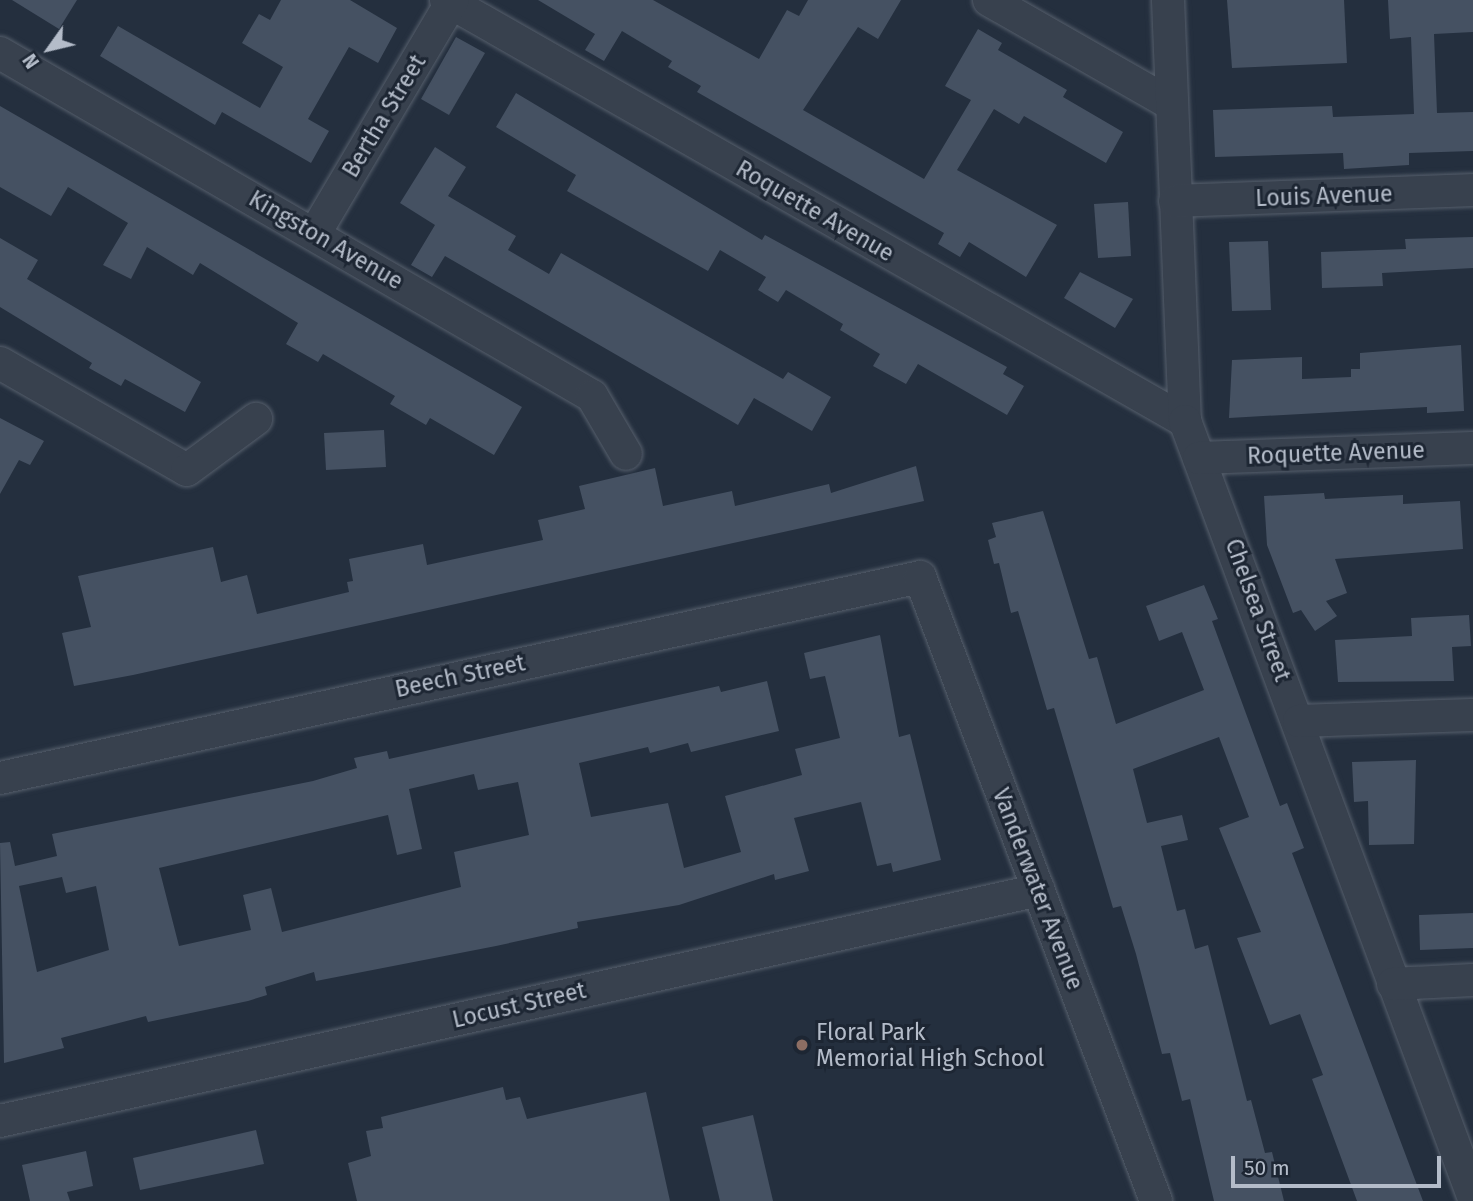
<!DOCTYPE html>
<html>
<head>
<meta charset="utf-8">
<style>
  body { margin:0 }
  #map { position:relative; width:1473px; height:1201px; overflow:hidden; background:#242f3e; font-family:"Fira Sans",sans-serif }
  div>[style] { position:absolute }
  .building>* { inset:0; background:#455162 }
  .roads { filter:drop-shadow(0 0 2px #565f6c) drop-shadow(0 0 2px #565f6c) }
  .street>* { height:32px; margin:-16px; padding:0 16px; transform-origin:16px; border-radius:16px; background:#38414e }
  .dots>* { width:19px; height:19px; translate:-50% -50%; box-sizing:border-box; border:4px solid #1d2633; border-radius:50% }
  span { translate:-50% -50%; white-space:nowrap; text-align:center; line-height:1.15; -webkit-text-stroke:6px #1d2633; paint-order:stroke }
  .street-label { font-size:23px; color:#b4bcc9 }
  .poi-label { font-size:23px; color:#b4bcc9 }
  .left { translate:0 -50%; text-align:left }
  .north { position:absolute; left:14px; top:14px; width:70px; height:70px; -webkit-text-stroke:5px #1d2633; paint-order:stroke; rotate:236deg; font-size:19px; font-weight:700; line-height:28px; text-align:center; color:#b4bcc9 }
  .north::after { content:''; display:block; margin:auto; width:24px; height:32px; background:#b4bcc9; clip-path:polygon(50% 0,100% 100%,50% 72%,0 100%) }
  .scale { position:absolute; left:1231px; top:1156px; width:210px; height:32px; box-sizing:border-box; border:4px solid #b4bcc9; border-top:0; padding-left:9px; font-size:21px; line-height:24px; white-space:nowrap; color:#b4bcc9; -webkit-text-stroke:5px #1d2633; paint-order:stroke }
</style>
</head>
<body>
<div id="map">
  <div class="building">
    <div style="clip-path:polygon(12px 0,77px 0,59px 29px)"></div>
    <div style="clip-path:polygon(281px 0,350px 0,397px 28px,378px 63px,349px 47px,308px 119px,329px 131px,311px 163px,222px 112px,215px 125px,100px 56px,118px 26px,260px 108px,283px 67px,242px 43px,259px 14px,270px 20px)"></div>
    <div style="clip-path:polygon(538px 0,653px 0,759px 59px,787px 10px,799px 16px,808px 0,901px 0,878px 39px,858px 27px,803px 110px,924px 179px,971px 100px,945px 86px,978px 29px,1002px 43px,998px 50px,1067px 90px,1063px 97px,1123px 132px,1106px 163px,1024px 116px,1019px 124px,994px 109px,957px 170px,1057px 225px,1026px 277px,969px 242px,960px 257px,938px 244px,944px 233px,697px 92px,701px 86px,668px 67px,672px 61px,622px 31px,604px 61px,585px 50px,595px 34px)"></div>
    <div style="clip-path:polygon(1227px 0,1344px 0,1347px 63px,1232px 68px)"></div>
    <div style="clip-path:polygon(1388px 0,1473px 0,1473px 32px,1434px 34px,1437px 113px,1473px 112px,1473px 151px,1409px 153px,1409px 165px,1344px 169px,1343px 153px,1215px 157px,1213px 110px,1332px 106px,1333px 117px,1414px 114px,1411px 37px,1390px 39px)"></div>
    <div style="clip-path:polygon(456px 37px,485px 53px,449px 115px,421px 99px)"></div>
    <div style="clip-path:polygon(516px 93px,762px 240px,765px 235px,1007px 367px,1003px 374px,1024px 386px,1007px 415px,918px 364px,906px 384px,873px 366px,880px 354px,840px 330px,843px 324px,786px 290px,778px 302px,758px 290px,766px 277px,720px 250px,708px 271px,567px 191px,576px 175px,496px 127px)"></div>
    <div style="clip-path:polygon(0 106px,522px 407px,494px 455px,430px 418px,426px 425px,390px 404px,395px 396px,323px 354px,318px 362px,286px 344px,298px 323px,200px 263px,193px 275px,147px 247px,131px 279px,103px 265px,128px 223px,68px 187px,51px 216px,0 187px)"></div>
    <div style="clip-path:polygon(435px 147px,466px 167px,448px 196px,516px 236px,508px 250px,549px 274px,561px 253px,783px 379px,788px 372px,831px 397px,812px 431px,754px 398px,738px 425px,445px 256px,432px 277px,411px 265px,435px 225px,400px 203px)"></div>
    <div style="clip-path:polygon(1128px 202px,1131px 256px,1098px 258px,1094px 204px)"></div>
    <div style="clip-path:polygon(1473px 237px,1473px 268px,1382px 273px,1383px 286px,1322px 288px,1321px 252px,1406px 249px,1405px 239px)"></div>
    <div style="clip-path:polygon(0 238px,38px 260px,27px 279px,201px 382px,185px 412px,125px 379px,121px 386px,89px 368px,92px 363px,0 307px)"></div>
    <div style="clip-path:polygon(1268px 241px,1271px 310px,1232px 311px,1229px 242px)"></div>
    <div style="clip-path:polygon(1080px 272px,1133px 299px,1115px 328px,1064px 298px)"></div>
    <div style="clip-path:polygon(1461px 345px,1464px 411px,1427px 413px,1427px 407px,1229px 418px,1232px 360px,1302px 357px,1302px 379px,1351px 377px,1351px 369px,1360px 369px,1360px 353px)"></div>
    <div style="clip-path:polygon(0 418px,44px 441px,30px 465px,19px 460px,0 494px)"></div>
    <div style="clip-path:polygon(384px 430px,386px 467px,326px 470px,324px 433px)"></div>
    <div style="clip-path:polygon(916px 466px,924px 501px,133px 675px,74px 686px,62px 633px,91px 627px,78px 576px,213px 547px,221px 582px,247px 575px,257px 614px,349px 592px,347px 582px,353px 581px,349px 559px,423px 544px,427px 565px,543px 540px,538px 520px,585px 509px,579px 486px,655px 468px,663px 506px,732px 491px,735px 506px,829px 484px,831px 493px)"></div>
    <div style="clip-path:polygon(1324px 493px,1325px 499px,1403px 495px,1403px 504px,1460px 501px,1463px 549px,1335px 559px,1347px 593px,1326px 601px,1337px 616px,1315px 631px,1301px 610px,1293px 613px,1267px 545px,1264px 496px)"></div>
    <div style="clip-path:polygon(1043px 511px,1089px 659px,1097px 657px,1116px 724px,1204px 690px,1182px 632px,1159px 641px,1146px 606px,1204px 585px,1218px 619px,1212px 621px,1280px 806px,1287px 803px,1304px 848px,1292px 853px,1423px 1201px,1357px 1201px,1312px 1079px,1323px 1075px,1300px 1014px,1270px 1025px,1237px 938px,1261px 932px,1219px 828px,1249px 817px,1219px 737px,1133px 769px,1147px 823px,1182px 815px,1188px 840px,1161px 846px,1177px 911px,1185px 909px,1195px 949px,1208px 945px,1247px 1101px,1251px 1100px,1265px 1153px,1272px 1152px,1284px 1201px,1214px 1201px,1190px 1099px,1182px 1101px,1170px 1053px,1162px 1054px,1136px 954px,1121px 906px,1113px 908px,1054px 708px,1047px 710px,1018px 611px,1011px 613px,999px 563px,994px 564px,988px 540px,996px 537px,992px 523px)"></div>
    <div style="clip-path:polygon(1469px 615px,1471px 646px,1452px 647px,1454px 681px,1338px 682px,1335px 640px,1412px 636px,1411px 618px)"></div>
    <div style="clip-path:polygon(evenodd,880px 635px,899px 737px,910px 734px,941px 860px,893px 872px,891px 863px,877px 866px,861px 802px,794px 818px,809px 871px,775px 880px,774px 874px,679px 905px,577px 922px,578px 928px,496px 946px,316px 981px,314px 972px,265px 987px,267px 995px,248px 1001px,148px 1022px,146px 1016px,61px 1038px,64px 1048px,4px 1063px,0 843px,10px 842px,15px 866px,57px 856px,52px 834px,313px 781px,357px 768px,354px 758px,387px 751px,389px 759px,719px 686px,721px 692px,767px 681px,779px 731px,691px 752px,688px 743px,650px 753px,648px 747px,579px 763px,591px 817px,668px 803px,684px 868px,741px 852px,725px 796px,802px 775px,795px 749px,840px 738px,825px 676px,810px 679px,804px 653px,880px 635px,474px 774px,478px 790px,518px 782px,529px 835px,454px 852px,461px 887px,282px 932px,271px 888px,243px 895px,251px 930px,179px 946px,159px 868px,388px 815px,397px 855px,422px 849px,409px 789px,474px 774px,880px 635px,62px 877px,66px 893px,96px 886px,109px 950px,37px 972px,19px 886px,62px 877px)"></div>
    <div style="clip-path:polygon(1416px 760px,1414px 844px,1369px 845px,1368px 801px,1354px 802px,1352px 762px)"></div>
    <div style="clip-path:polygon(1473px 913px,1473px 948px,1420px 950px,1419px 915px)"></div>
    <div style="clip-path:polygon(503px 1087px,506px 1100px,520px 1097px,527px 1119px,646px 1092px,670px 1201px,357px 1201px,348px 1163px,371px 1156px,366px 1131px,383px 1128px,381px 1117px)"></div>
    <div style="clip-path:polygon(753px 1115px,773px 1201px,720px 1201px,702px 1127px)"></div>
    <div style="clip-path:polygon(256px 1130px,264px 1164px,140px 1190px,133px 1158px)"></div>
    <div style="clip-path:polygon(86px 1151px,93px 1186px,67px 1192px,70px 1201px,30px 1201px,22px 1165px)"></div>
  </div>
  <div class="roads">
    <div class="street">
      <div style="left:446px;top:0;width:851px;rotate:29.67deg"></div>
      <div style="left:989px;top:0;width:210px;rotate:29.7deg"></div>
      <div style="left:1168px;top:0;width:421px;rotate:87.7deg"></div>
      <div style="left:1185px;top:421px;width:827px;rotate:69.61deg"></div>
      <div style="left:0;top:53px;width:684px;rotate:30.09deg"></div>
      <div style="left:592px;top:396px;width:67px;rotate:59.6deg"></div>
      <div style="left:1175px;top:201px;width:298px;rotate:-2.1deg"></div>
      <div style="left:315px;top:233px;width:271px;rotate:-59.4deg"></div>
      <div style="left:0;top:363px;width:215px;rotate:29.8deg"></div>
      <div style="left:187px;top:470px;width:86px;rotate:-36.5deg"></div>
      <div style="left:1199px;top:458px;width:274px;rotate:-2.1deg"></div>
      <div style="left:1299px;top:721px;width:174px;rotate:-2deg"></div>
      <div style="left:0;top:778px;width:942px;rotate:-12.32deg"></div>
      <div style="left:920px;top:577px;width:667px;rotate:69.28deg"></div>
      <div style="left:1393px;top:984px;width:80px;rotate:-2.9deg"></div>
      <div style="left:0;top:1121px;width:1064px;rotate:-12.53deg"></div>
    </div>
  </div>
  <div class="dots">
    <div style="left:802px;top:1045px;background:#8d6e63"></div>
  </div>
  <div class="street-label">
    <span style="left:384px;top:116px;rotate:-59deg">Bertha Street</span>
    <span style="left:1324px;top:196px;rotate:-2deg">Louis Avenue</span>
    <span style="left:815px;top:211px;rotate:30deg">Roquette Avenue</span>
    <span style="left:326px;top:240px;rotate:30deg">Kingston Avenue</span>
    <span style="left:1336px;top:453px;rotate:-2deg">Roquette Avenue</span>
    <span style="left:1258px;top:610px;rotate:70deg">Chelsea Street</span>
    <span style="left:460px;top:676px;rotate:-12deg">Beech Street</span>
    <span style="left:1038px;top:889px;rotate:69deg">Vanderwater Avenue</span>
    <span style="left:519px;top:1005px;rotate:-13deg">Locust Street</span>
  </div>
  <div class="poi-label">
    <span class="left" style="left:816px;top:1045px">Floral Park<br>Memorial High School</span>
  </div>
  <div class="north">N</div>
  <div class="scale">50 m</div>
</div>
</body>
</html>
